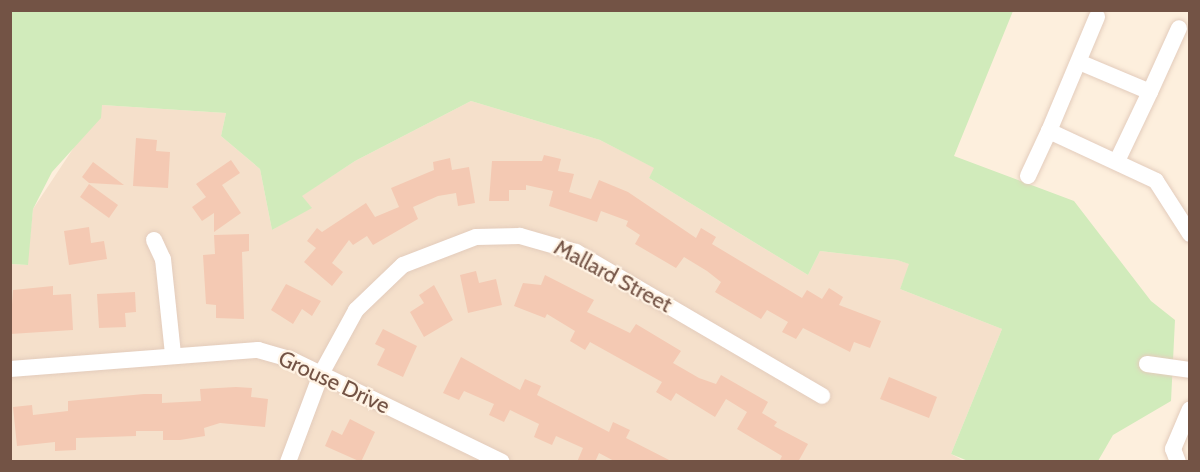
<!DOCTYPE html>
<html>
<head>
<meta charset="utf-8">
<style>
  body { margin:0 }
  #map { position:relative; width:1200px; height:472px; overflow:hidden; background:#fdefdd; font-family:Cabin,sans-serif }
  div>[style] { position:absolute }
  .residential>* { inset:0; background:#f5e0cb }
  .green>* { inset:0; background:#d1ebbb }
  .building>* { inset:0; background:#f4c9b3 }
  .roads { filter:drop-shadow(0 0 2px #e3ccbc) drop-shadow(0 0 2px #e3ccbc) }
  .street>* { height:16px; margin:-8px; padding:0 8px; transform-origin:8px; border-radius:8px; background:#fff }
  span { translate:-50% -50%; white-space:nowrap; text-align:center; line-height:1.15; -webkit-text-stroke:4.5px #fff3e4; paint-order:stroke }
  .street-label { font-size:22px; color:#735345 }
  .frame { position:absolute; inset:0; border:12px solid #735345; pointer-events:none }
</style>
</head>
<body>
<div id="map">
  <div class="residential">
    <div style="clip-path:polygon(471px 101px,600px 140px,655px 168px,649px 178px,808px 275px,820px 251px,897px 260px,910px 264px,900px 289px,1002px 329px,951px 454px,964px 461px,11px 461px,10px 264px,27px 265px,33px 209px,102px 105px,226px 113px,221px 136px,260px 169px,272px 230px,311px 207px,301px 196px,355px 161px)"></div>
  </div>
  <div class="green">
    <div style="clip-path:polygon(10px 11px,1013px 11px,954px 156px,1074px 201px,1151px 301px,1175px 320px,1171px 401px,1113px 435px,1098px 461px,968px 461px,951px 454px,1002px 329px,900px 289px,909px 264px,897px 260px,820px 251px,808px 275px,649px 178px,654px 168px,600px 140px,471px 101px,355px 161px,302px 196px,312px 208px,272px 230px,260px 169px,221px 136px,226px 113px,102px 105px,101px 118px,52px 172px,33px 209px,28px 265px,11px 264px)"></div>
  </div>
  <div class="building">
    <div style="clip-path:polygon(136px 138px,157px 140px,156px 151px,170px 152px,168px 188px,133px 186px)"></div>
    <div style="clip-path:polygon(544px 155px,561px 159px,558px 171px,574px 174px,569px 192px,591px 199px,599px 180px,628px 192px,696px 238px,701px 228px,716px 237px,712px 244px,802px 298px,807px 290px,822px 299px,829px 288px,843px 297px,839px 305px,881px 321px,870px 348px,854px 342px,850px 352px,803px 328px,796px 339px,782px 332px,788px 322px,767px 310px,761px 319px,715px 292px,721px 282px,707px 271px,684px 257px,676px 268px,635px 244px,640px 235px,626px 226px,628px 221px,601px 211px,597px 222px,549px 206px,553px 191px,526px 185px,526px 190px,509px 190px,509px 201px,489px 201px,492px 161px,542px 161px)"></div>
    <div style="clip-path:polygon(450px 158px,452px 170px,469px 167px,475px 203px,458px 206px,456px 193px,438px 196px,413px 207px,418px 219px,373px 245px,367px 236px,353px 245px,349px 240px,332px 263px,343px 272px,332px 286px,304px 262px,316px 248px,307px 241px,317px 228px,322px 232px,366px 203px,375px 217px,399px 207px,391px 188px,434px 170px,433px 162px)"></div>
    <div style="clip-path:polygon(231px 160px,240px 173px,222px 185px,241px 213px,214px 232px,214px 213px,202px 221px,192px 207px,206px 197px,196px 184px)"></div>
    <div style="clip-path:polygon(93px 162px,124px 185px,89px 183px,82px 177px)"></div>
    <div style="clip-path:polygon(89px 184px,118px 205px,109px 218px,80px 197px)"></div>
    <div style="clip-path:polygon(89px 227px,91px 243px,104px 241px,107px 259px,69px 265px,64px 231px)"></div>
    <div style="clip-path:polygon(249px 234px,249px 251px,242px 252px,244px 319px,216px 318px,216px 305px,206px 304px,203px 255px,215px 254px,214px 235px)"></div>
    <div style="clip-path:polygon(476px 271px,479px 283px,496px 279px,502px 305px,468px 313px,460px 275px)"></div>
    <div style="clip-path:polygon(545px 275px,594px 300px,587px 312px,630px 333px,636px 324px,681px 351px,673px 363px,699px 378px,716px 384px,721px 375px,768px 402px,762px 413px,777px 422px,774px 426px,808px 444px,798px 462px,779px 462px,782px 456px,737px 429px,747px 412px,726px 399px,715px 417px,676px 393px,671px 401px,656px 392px,662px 382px,590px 342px,585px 350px,570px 341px,575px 331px,547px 314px,545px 318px,514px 306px,523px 283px,541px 285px)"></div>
    <div style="clip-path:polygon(286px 284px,321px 301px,312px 316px,302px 309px,293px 324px,271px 310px)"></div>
    <div style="clip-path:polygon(434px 285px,453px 320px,424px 337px,410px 312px,424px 303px,419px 295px)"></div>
    <div style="clip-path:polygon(53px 286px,53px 295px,71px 294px,73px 330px,10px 334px,13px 290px)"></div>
    <div style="clip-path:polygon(135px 292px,136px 312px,125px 313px,126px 327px,99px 328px,97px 294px)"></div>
    <div style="clip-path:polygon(383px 329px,417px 346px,403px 377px,377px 365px,385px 349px,375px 344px)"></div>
    <div style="clip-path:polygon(461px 357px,520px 390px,525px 379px,541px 386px,537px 395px,609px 432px,613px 422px,630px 430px,626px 438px,673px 462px,616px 462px,599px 453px,595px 462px,577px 462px,583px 448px,556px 436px,552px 445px,534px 437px,539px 424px,510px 410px,504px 422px,489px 415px,494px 404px,464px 391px,459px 400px,443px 393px)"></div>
    <div style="clip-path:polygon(889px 377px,937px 397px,929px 418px,880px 399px)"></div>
    <div style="clip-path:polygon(236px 387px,252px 388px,251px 397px,268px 399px,265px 427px,220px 423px,204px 428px,205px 436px,180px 440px,163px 440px,163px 431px,136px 431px,136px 436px,76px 438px,76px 450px,55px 451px,55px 442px,17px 446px,13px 407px,32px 405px,33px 415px,68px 411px,68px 401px,144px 394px,162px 394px,162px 403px,201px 401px,200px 389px)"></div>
    <div style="clip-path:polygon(350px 419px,375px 432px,361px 462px,325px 446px,332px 430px,342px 435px)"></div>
  </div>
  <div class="roads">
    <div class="street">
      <div style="left:1079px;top:62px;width:77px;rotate:22.9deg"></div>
      <div style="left:1150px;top:92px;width:70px;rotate:-65.6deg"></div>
      <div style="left:1049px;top:131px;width:124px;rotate:-67.2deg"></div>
      <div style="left:1118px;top:159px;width:74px;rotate:-64.5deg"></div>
      <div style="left:1028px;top:176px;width:50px;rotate:-65deg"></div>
      <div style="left:1049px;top:131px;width:118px;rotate:25deg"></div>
      <div style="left:1156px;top:181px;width:63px;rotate:57.3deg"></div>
      <div style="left:154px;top:240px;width:21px;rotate:65deg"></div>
      <div style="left:163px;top:259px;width:96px;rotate:84deg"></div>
      <div style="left:1147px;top:364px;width:43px;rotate:7.9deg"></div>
      <div style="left:10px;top:369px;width:249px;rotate:-4.4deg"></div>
      <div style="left:258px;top:350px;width:35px;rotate:16deg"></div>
      <div style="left:292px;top:360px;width:233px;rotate:25.9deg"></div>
      <div style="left:288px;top:462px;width:94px;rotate:-69.4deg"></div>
      <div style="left:321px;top:374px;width:73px;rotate:-61.3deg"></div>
      <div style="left:356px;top:310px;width:65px;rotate:-43.8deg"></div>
      <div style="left:403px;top:265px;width:78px;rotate:-21deg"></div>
      <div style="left:476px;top:237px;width:44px;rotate:-1.3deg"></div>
      <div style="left:520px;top:236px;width:58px;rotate:15.9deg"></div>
      <div style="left:576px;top:252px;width:285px;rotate:30.3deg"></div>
      <div style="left:1178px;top:462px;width:14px;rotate:-111deg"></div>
      <div style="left:1173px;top:449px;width:43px;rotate:-67deg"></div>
    </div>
  </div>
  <div class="street-label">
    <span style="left:613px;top:276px;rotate:28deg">Mallard Street</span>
    <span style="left:334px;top:382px;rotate:25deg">Grouse Drive</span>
  </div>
  <div class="frame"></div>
</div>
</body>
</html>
